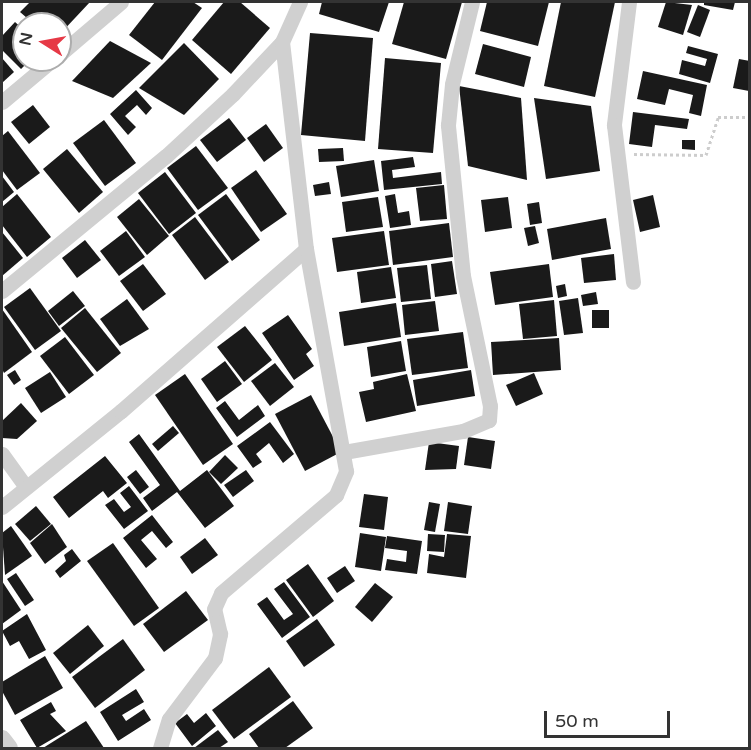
<!DOCTYPE html>
<html>
<head>
<meta charset="utf-8">
<style>
  body { margin:0 }
  #map { position:relative; width:751px; height:750px; overflow:hidden; background:#fff; font-family:"Varela Round",sans-serif }
  div>[style] { position:absolute }
  .building>* { inset:0; background:#1a1a1a }
  .path>* { height:3px; margin-top:-1.5px; transform-origin:0; background:repeating-linear-gradient(90deg,#cdcdcd 0 3px,transparent 0 6px) }
  .minor>* { height:15px; margin:-7.5px; padding:0 7.5px; transform-origin:7.5px; border-radius:7.5px; background:#d0d0d0 }
  .tertiary>* { height:18px; margin:-9px; padding:0 9px; transform-origin:9px; border-radius:9px; background:#d0d0d0 }
  span { translate:-50% -50%; white-space:nowrap; text-align:center; line-height:1.15; -webkit-text-stroke:6px #fff; paint-order:stroke }
  .frame { position:absolute; inset:0; border:3px solid #333; pointer-events:none }
  .north { position:absolute; left:12px; top:12px; width:60px; height:60px; box-sizing:border-box; background:#fff; border:2px solid #adadad; border-radius:50%; rotate:281deg; font-size:16px; font-weight:700; line-height:24px; text-align:center; color:#333 }
  .north::after { content:''; display:block; margin:auto; width:21px; height:27px; background:#e63946; clip-path:polygon(50% 0,100% 100%,50% 72%,0 100%) }
  .scale { position:absolute; left:544px; top:711px; width:126px; height:27px; box-sizing:border-box; border:3px solid #333; border-top:0; padding-left:8px; font-size:18px; line-height:21px; white-space:nowrap; color:#333; -webkit-text-stroke:4px #fff; paint-order:stroke }
</style>
</head>
<body>
<div id="map">
  <div class="building">
    <div style="clip-path:polygon(30px 2px,90px 2px,60px 34px,60px 24px,34px 24px,20px 12px)"></div>
    <div style="clip-path:polygon(155px 2px,193px 2px,202px 8px,162px 60px,129px 35px)"></div>
    <div style="clip-path:polygon(224px 2px,240px 2px,270px 28px,231px 74px,192px 40px)"></div>
    <div style="clip-path:polygon(322px 2px,389px 2px,379px 32px,319px 14px)"></div>
    <div style="clip-path:polygon(404px 2px,462px 2px,446px 59px,392px 44px)"></div>
    <div style="clip-path:polygon(487px 2px,549px 2px,538px 46px,480px 31px)"></div>
    <div style="clip-path:polygon(561px 2px,615px 2px,595px 97px,544px 86px)"></div>
    <div style="clip-path:polygon(666px 2px,692px 5px,683px 35px,658px 27px)"></div>
    <div style="clip-path:polygon(704px 2px,735px 2px,733px 10px,704px 5px)"></div>
    <div style="clip-path:polygon(698px 5px,710px 10px,700px 37px,687px 32px)"></div>
    <div style="clip-path:polygon(15px 22px,24px 30px,24px 60px,30px 60px,21px 69px,2px 50px,2px 36px)"></div>
    <div style="clip-path:polygon(310px 33px,373px 38px,365px 141px,301px 135px)"></div>
    <div style="clip-path:polygon(110px 41px,151px 63px,113px 98px,72px 81px)"></div>
    <div style="clip-path:polygon(184px 43px,219px 79px,184px 115px,139px 88px)"></div>
    <div style="clip-path:polygon(483px 44px,531px 57px,524px 87px,475px 74px)"></div>
    <div style="clip-path:polygon(688px 46px,718px 54px,710px 83px,679px 74px,682px 60px,705px 66px,707px 59px,686px 53px)"></div>
    <div style="clip-path:polygon(2px 58px,14px 72px,2px 83px)"></div>
    <div style="clip-path:polygon(385px 58px,441px 63px,433px 153px,378px 149px)"></div>
    <div style="clip-path:polygon(739px 59px,750px 61px,749px 91px,733px 88px)"></div>
    <div style="clip-path:polygon(643px 71px,707px 85px,701px 116px,689px 113px,693px 95px,669px 89px,665px 105px,637px 99px)"></div>
    <div style="clip-path:polygon(459px 86px,521px 98px,527px 180px,468px 166px)"></div>
    <div style="clip-path:polygon(136px 90px,152px 108px,146px 115px,137px 105px,125px 116px,136px 127px,128px 135px,110px 114px)"></div>
    <div style="clip-path:polygon(534px 98px,591px 106px,600px 171px,546px 179px)"></div>
    <div style="clip-path:polygon(33px 105px,50px 127px,29px 144px,11px 122px)"></div>
    <div style="clip-path:polygon(633px 112px,689px 119px,687px 129px,655px 125px,652px 147px,629px 144px)"></div>
    <div style="clip-path:polygon(229px 118px,246px 140px,217px 162px,200px 140px)"></div>
    <div style="clip-path:polygon(104px 120px,136px 163px,105px 186px,73px 143px)"></div>
    <div style="clip-path:polygon(266px 124px,283px 148px,264px 162px,247px 138px)"></div>
    <div style="clip-path:polygon(8px 131px,40px 173px,17px 190px,2px 170px,2px 136px)"></div>
    <div style="clip-path:polygon(682px 140px,695px 140px,695px 150px,682px 149px)"></div>
    <div style="clip-path:polygon(196px 146px,228px 188px,198px 210px,167px 168px)"></div>
    <div style="clip-path:polygon(343px 148px,344px 161px,319px 162px,318px 149px)"></div>
    <div style="clip-path:polygon(67px 149px,103px 192px,79px 213px,43px 169px)"></div>
    <div style="clip-path:polygon(413px 157px,415px 167px,392px 170px,393px 178px,441px 172px,442px 184px,384px 190px,381px 161px)"></div>
    <div style="clip-path:polygon(374px 160px,379px 191px,341px 197px,336px 166px)"></div>
    <div style="clip-path:polygon(256px 170px,287px 214px,261px 232px,231px 188px)"></div>
    <div style="clip-path:polygon(165px 172px,196px 213px,169px 234px,138px 193px)"></div>
    <div style="clip-path:polygon(2px 176px,14px 192px,2px 202px)"></div>
    <div style="clip-path:polygon(329px 182px,331px 194px,315px 196px,313px 185px)"></div>
    <div style="clip-path:polygon(444px 185px,447px 219px,420px 221px,416px 188px)"></div>
    <div style="clip-path:polygon(17px 194px,51px 237px,27px 257px,2px 225px,2px 207px)"></div>
    <div style="clip-path:polygon(226px 194px,260px 240px,232px 261px,198px 215px)"></div>
    <div style="clip-path:polygon(395px 194px,398px 213px,409px 211px,411px 225px,390px 228px,385px 196px)"></div>
    <div style="clip-path:polygon(653px 195px,660px 227px,640px 232px,633px 200px)"></div>
    <div style="clip-path:polygon(378px 197px,383px 227px,346px 232px,342px 202px)"></div>
    <div style="clip-path:polygon(508px 197px,512px 228px,485px 232px,481px 200px)"></div>
    <div style="clip-path:polygon(139px 199px,169px 236px,147px 255px,117px 217px)"></div>
    <div style="clip-path:polygon(539px 202px,542px 223px,530px 225px,527px 204px)"></div>
    <div style="clip-path:polygon(195px 217px,229px 262px,205px 280px,172px 235px)"></div>
    <div style="clip-path:polygon(606px 218px,611px 249px,552px 260px,547px 229px)"></div>
    <div style="clip-path:polygon(449px 223px,453px 257px,393px 265px,389px 231px)"></div>
    <div style="clip-path:polygon(535px 226px,539px 243px,528px 246px,524px 228px)"></div>
    <div style="clip-path:polygon(126px 231px,145px 257px,119px 276px,100px 251px)"></div>
    <div style="clip-path:polygon(384px 231px,389px 265px,337px 272px,332px 238px)"></div>
    <div style="clip-path:polygon(2px 232px,23px 258px,2px 276px)"></div>
    <div style="clip-path:polygon(85px 240px,101px 260px,77px 278px,62px 258px)"></div>
    <div style="clip-path:polygon(614px 254px,616px 280px,584px 283px,581px 258px)"></div>
    <div style="clip-path:polygon(452px 261px,457px 294px,435px 297px,431px 264px)"></div>
    <div style="clip-path:polygon(143px 264px,166px 294px,143px 311px,120px 281px)"></div>
    <div style="clip-path:polygon(549px 264px,553px 297px,495px 305px,490px 272px)"></div>
    <div style="clip-path:polygon(427px 265px,431px 299px,401px 302px,397px 268px)"></div>
    <div style="clip-path:polygon(391px 267px,396px 298px,361px 303px,357px 272px)"></div>
    <div style="clip-path:polygon(565px 284px,567px 296px,558px 298px,556px 286px)"></div>
    <div style="clip-path:polygon(30px 288px,61px 331px,35px 350px,4px 307px)"></div>
    <div style="clip-path:polygon(73px 291px,85px 306px,59px 326px,48px 311px)"></div>
    <div style="clip-path:polygon(596px 292px,598px 304px,583px 306px,581px 295px)"></div>
    <div style="clip-path:polygon(578px 298px,583px 333px,564px 335px,559px 301px)"></div>
    <div style="clip-path:polygon(127px 299px,149px 329px,120px 346px,100px 319px)"></div>
    <div style="clip-path:polygon(554px 300px,557px 336px,523px 339px,519px 304px)"></div>
    <div style="clip-path:polygon(435px 301px,439px 331px,405px 335px,402px 305px)"></div>
    <div style="clip-path:polygon(396px 303px,401px 337px,344px 346px,339px 312px)"></div>
    <div style="clip-path:polygon(85px 308px,121px 353px,97px 372px,61px 328px)"></div>
    <div style="clip-path:polygon(2px 309px,32px 352px,4px 373px,2px 369px)"></div>
    <div style="clip-path:polygon(592px 310px,609px 310px,609px 328px,592px 328px)"></div>
    <div style="clip-path:polygon(288px 315px,312px 349px,306px 354px,314px 366px,294px 380px,262px 333px)"></div>
    <div style="clip-path:polygon(245px 326px,272px 360px,244px 382px,217px 347px)"></div>
    <div style="clip-path:polygon(463px 332px,468px 368px,412px 375px,407px 339px)"></div>
    <div style="clip-path:polygon(65px 337px,94px 375px,69px 394px,40px 356px)"></div>
    <div style="clip-path:polygon(559px 338px,561px 370px,493px 375px,491px 342px)"></div>
    <div style="clip-path:polygon(401px 341px,406px 371px,371px 377px,367px 347px)"></div>
    <div style="clip-path:polygon(225px 361px,242px 384px,217px 402px,201px 379px)"></div>
    <div style="clip-path:polygon(275px 363px,294px 387px,270px 406px,251px 381px)"></div>
    <div style="clip-path:polygon(15px 370px,21px 380px,14px 385px,7px 375px)"></div>
    <div style="clip-path:polygon(471px 370px,475px 396px,417px 406px,413px 380px)"></div>
    <div style="clip-path:polygon(50px 372px,66px 397px,41px 413px,25px 388px)"></div>
    <div style="clip-path:polygon(534px 373px,543px 394px,516px 406px,506px 385px)"></div>
    <div style="clip-path:polygon(185px 374px,233px 444px,203px 465px,155px 395px)"></div>
    <div style="clip-path:polygon(407px 374px,416px 411px,366px 422px,359px 392px,374px 389px,373px 382px)"></div>
    <div style="clip-path:polygon(311px 395px,341px 452px,305px 471px,275px 414px)"></div>
    <div style="clip-path:polygon(225px 401px,239px 420px,258px 405px,265px 416px,237px 437px,216px 408px)"></div>
    <div style="clip-path:polygon(21px 403px,37px 421px,17px 439px,2px 438px,2px 421px)"></div>
    <div style="clip-path:polygon(270px 422px,294px 454px,283px 463px,269px 443px,256px 454px,262px 462px,253px 468px,237px 446px)"></div>
    <div style="clip-path:polygon(173px 426px,179px 433px,158px 451px,152px 444px)"></div>
    <div style="clip-path:polygon(139px 434px,180px 491px,207px 470px,234px 506px,205px 528px,177px 492px,152px 511px,143px 498px,160px 485px,129px 442px)"></div>
    <div style="clip-path:polygon(468px 437px,495px 441px,491px 469px,464px 465px)"></div>
    <div style="clip-path:polygon(429px 442px,459px 446px,456px 469px,425px 470px)"></div>
    <div style="clip-path:polygon(225px 455px,238px 468px,221px 484px,209px 472px)"></div>
    <div style="clip-path:polygon(105px 456px,127px 483px,108px 498px,103px 491px,69px 518px,53px 497px)"></div>
    <div style="clip-path:polygon(136px 470px,149px 487px,140px 494px,127px 477px)"></div>
    <div style="clip-path:polygon(246px 470px,254px 481px,233px 497px,224px 485px)"></div>
    <div style="clip-path:polygon(129px 486px,148px 511px,124px 529px,105px 505px,114px 499px,124px 512px,131px 507px,120px 493px)"></div>
    <div style="clip-path:polygon(364px 494px,388px 497px,384px 530px,359px 527px)"></div>
    <div style="clip-path:polygon(429px 502px,440px 504px,435px 532px,424px 530px)"></div>
    <div style="clip-path:polygon(448px 502px,472px 506px,468px 534px,444px 531px)"></div>
    <div style="clip-path:polygon(36px 506px,51px 524px,30px 541px,15px 524px)"></div>
    <div style="clip-path:polygon(152px 515px,173px 542px,166px 548px,152px 531px,141px 540px,157px 559px,146px 568px,123px 538px)"></div>
    <div style="clip-path:polygon(52px 524px,67px 547px,45px 564px,30px 543px)"></div>
    <div style="clip-path:polygon(11px 526px,32px 556px,5px 575px,2px 533px)"></div>
    <div style="clip-path:polygon(360px 533px,386px 537px,381px 571px,355px 567px)"></div>
    <div style="clip-path:polygon(428px 534px,445px 535px,444px 552px,427px 551px)"></div>
    <div style="clip-path:polygon(447px 534px,471px 536px,466px 578px,427px 573px,429px 554px,444px 557px)"></div>
    <div style="clip-path:polygon(387px 536px,422px 541px,417px 574px,385px 570px,387px 559px,406px 562px,407px 551px,385px 548px)"></div>
    <div style="clip-path:polygon(205px 538px,218px 555px,192px 574px,180px 557px)"></div>
    <div style="clip-path:polygon(113px 543px,159px 608px,134px 626px,87px 561px)"></div>
    <div style="clip-path:polygon(72px 549px,81px 561px,60px 578px,55px 571px,66px 561px,64px 555px)"></div>
    <div style="clip-path:polygon(308px 564px,334px 601px,313px 617px,286px 580px)"></div>
    <div style="clip-path:polygon(345px 566px,355px 581px,337px 593px,327px 578px)"></div>
    <div style="clip-path:polygon(16px 573px,34px 600px,25px 606px,7px 579px)"></div>
    <div style="clip-path:polygon(2px 581px,21px 610px,2px 624px)"></div>
    <div style="clip-path:polygon(284px 582px,310px 617px,282px 638px,257px 604px,267px 597px,284px 620px,293px 614px,274px 589px)"></div>
    <div style="clip-path:polygon(375px 583px,393px 597px,372px 622px,355px 607px)"></div>
    <div style="clip-path:polygon(186px 591px,208px 620px,164px 652px,143px 624px)"></div>
    <div style="clip-path:polygon(27px 614px,46px 650px,29px 659px,19px 641px,10px 646px,2px 631px)"></div>
    <div style="clip-path:polygon(317px 619px,335px 645px,304px 667px,286px 641px)"></div>
    <div style="clip-path:polygon(88px 625px,104px 646px,70px 674px,53px 653px)"></div>
    <div style="clip-path:polygon(123px 639px,145px 670px,95px 708px,72px 677px)"></div>
    <div style="clip-path:polygon(45px 656px,63px 688px,15px 715px,2px 691px,2px 682px)"></div>
    <div style="clip-path:polygon(269px 667px,291px 697px,234px 739px,212px 710px)"></div>
    <div style="clip-path:polygon(136px 689px,144px 702px,122px 715px,126px 721px,144px 709px,151px 720px,118px 741px,100px 712px)"></div>
    <div style="clip-path:polygon(293px 701px,313px 728px,285px 748px,259px 748px,249px 734px)"></div>
    <div style="clip-path:polygon(51px 702px,56px 711px,50px 714px,66px 731px,37px 748px,20px 720px)"></div>
    <div style="clip-path:polygon(206px 713px,216px 726px,192px 746px,175px 723px,187px 714px,194px 723px)"></div>
    <div style="clip-path:polygon(86px 721px,104px 748px,43px 748px)"></div>
    <div style="clip-path:polygon(218px 730px,228px 742px,219px 748px,194px 748px)"></div>
  </div>
  <div class="path">
    <div style="left:634px;top:154px;width:72px;rotate:0.8deg"></div>
    <div style="left:706px;top:155px;width:40px;rotate:-72deg"></div>
    <div style="left:718px;top:117px;width:32px"></div>
  </div>
  <div class="minor">
    <div style="left:629px;top:2px;width:124px;rotate:97deg"></div>
    <div style="left:614px;top:125px;width:158px;rotate:83.1deg"></div>
    <div style="left:60px;top:54px;width:80px;rotate:-40.4deg"></div>
    <div style="left:2px;top:102px;width:65px;rotate:-40deg"></div>
    <div style="left:2px;top:291px;width:212px;rotate:-39.5deg"></div>
    <div style="left:166px;top:156px;width:91px;rotate:-42.8deg"></div>
    <div style="left:233px;top:94px;width:71px;rotate:-46.7deg"></div>
    <div style="left:282px;top:42px;width:44px;rotate:-65.8deg"></div>
    <div style="left:344px;top:452px;width:121px;rotate:-10deg"></div>
    <div style="left:463px;top:431px;width:28px;rotate:-23deg"></div>
    <div style="left:489px;top:420px;width:14px;rotate:-86deg"></div>
    <div style="left:490px;top:406px;width:133px;rotate:-101.7deg"></div>
    <div style="left:463px;top:276px;width:152px;rotate:-95.7deg"></div>
    <div style="left:448px;top:125px;width:41px;rotate:-84.4deg"></div>
    <div style="left:452px;top:84px;width:84px;rotate:-76.3deg"></div>
    <div style="left:2px;top:454px;width:39px;rotate:54deg"></div>
    <div style="left:2px;top:507px;width:153px;rotate:-38.9deg"></div>
    <div style="left:121px;top:411px;width:246px;rotate:-41.2deg"></div>
    <div style="left:160px;top:748px;width:30px;rotate:-73deg"></div>
    <div style="left:169px;top:719px;width:76px;rotate:-53deg"></div>
    <div style="left:215px;top:658px;width:25px;rotate:-78deg"></div>
    <div style="left:220px;top:634px;width:26px;rotate:-103deg"></div>
    <div style="left:214px;top:609px;width:17px;rotate:-66deg"></div>
    <div style="left:221px;top:593px;width:151px;rotate:-40.4deg"></div>
    <div style="left:336px;top:495px;width:26px;rotate:-67deg"></div>
    <div style="left:346px;top:471px;width:226px;rotate:-100.2deg"></div>
    <div style="left:306px;top:249px;width:208px;rotate:-96.6deg"></div>
  </div>
  <div class="tertiary">
    <div style="left:2px;top:739px;width:11px;rotate:52deg"></div>
  </div>
  <div class="frame"></div>
  <div class="north">N</div>
  <div class="scale">50 m</div>
</div>
</body>
</html>
